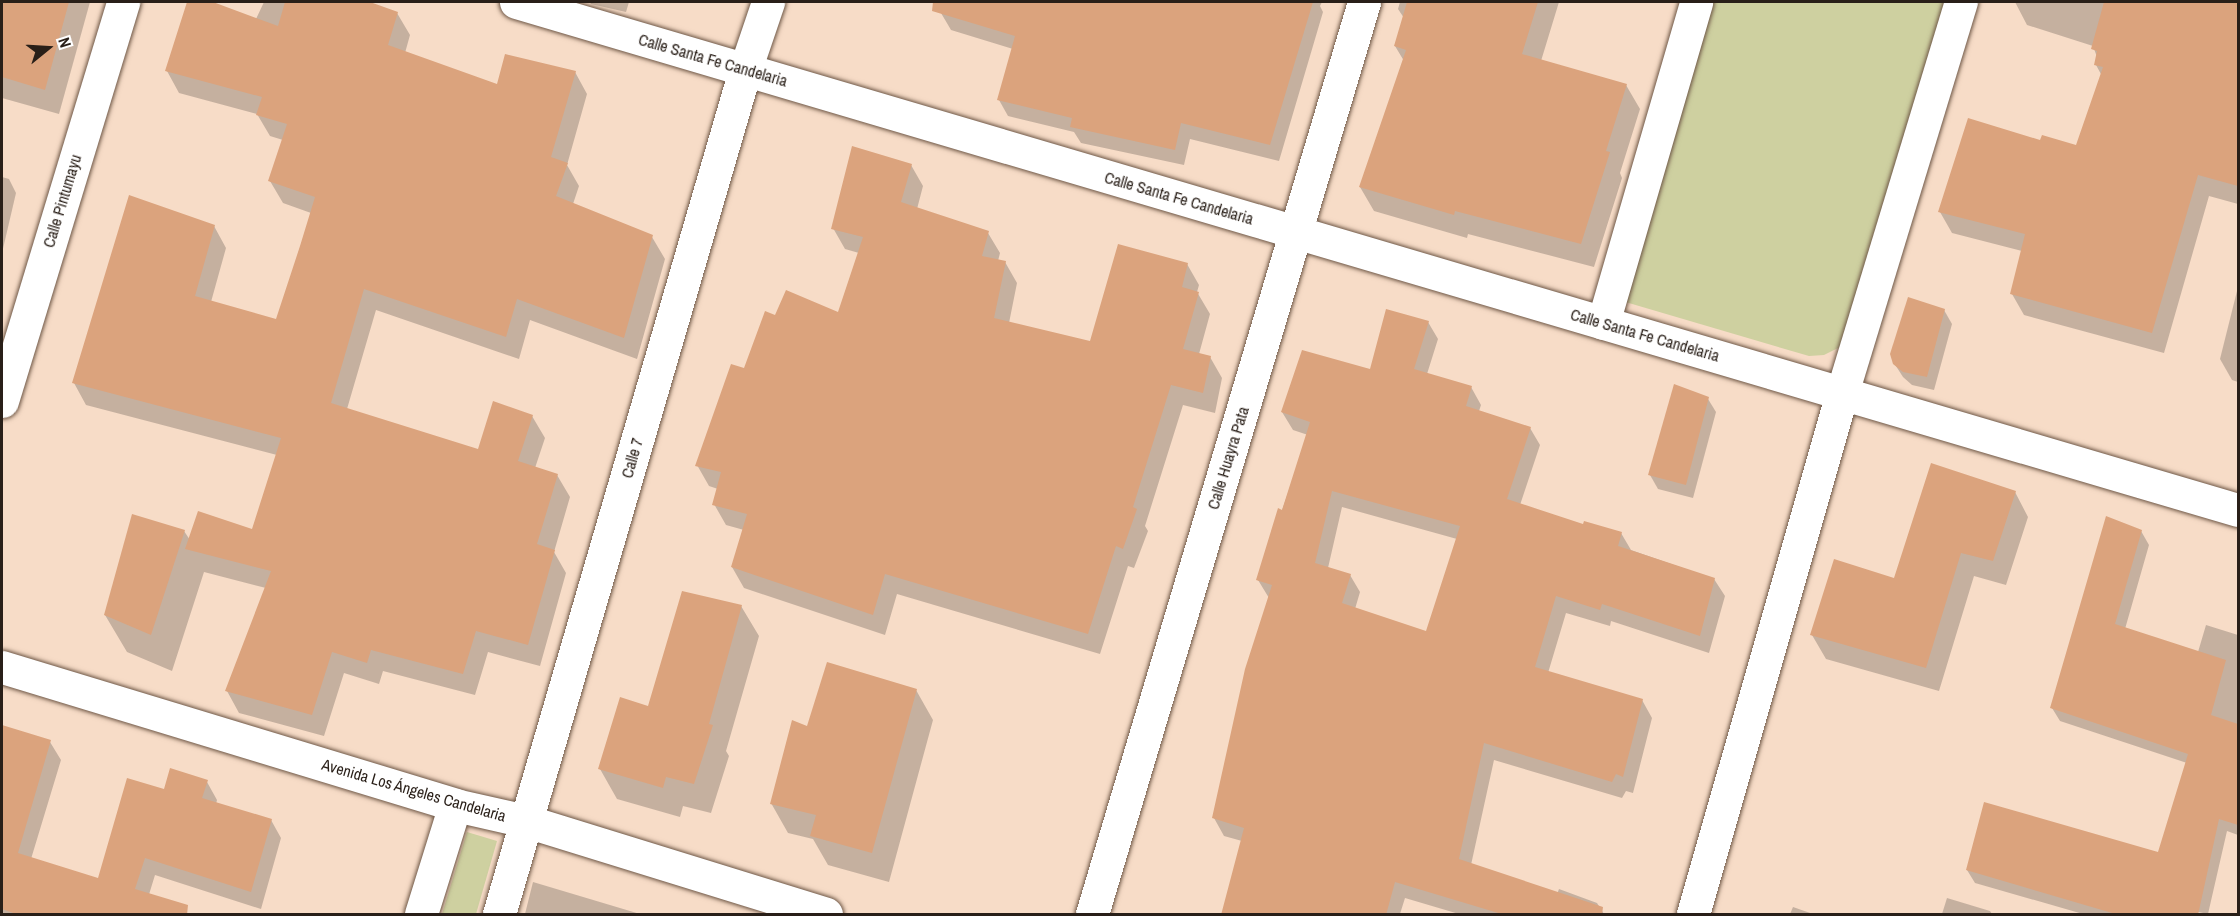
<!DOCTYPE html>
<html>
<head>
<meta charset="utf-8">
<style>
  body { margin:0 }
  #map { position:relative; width:2240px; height:916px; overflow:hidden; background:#f7dcc7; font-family:"Archivo Narrow",sans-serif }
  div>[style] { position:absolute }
  .green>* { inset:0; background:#ced0a0 }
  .shadow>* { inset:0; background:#0003 }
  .building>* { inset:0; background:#dba37d }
  .roads { filter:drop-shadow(0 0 2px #6e5746) drop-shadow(0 0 2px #6e5746) }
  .minor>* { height:33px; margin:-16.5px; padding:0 16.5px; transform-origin:16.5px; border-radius:16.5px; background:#fff }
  span { translate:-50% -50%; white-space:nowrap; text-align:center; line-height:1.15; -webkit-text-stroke:4.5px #fff; paint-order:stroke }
  .street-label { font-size:16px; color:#291f18 }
  .frame { position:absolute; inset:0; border:3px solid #291f18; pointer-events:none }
  .north { position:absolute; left:18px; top:18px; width:60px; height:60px; -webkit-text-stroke:4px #fff; paint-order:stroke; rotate:72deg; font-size:16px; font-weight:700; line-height:24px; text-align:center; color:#291f18 }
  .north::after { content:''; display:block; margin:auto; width:21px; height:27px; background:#291f18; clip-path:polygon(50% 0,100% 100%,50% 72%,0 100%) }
</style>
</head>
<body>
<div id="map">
  <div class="green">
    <div style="clip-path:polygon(1710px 2px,1946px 2px,1840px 347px,1824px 355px,1809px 356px,1622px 301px)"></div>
    <div style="clip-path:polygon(467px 832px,497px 841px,476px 914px,442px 914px)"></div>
  </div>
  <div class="shadow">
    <div style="clip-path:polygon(2px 2px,90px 2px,59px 114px,2px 98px)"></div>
    <div style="clip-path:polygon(264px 2px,340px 2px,353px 7px,355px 2px,365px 2px,397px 13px,410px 35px,405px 53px,498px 86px,575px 72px,587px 94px,567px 165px,579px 186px,573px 204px,652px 237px,665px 259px,637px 359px,530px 320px,519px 359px,376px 310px,347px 409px,479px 451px,532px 416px,545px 438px,535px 468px,557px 475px,570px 497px,554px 552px,566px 573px,540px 666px,488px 652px,475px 695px,383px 671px,379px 684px,344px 673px,324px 736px,239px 713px,227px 691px,266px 588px,204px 572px,172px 671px,127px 652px,105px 615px,184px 531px,190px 540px,252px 531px,277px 455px,86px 405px,74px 383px,214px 226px,226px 248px,211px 302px,277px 321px,311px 213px,283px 203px,270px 181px,283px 140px,270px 136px,257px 114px,179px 93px,167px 71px,256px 19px)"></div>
    <div style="clip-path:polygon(590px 2px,629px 2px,626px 12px,591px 4px)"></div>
    <div style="clip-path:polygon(945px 2px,1322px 2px,1320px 6px,1323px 12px,1279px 161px,1190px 139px,1184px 165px,1081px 143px,1074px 132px,1008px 116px,999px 100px,1013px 49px,951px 30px,941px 13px)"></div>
    <div style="clip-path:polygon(1400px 2px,1559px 2px,1541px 61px,1626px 85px,1640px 109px,1620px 173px,1622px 178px,1594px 267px,1468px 234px,1467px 238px,1374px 211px,1360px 187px,1404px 61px,1395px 46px,1404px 18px,1398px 9px)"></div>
    <div style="clip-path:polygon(2015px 2px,2238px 2px,2238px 204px,2209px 196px,2164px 353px,2024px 315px,2012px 294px,2022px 251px,1952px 233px,1940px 212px,2041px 142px,2077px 147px,2102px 76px,2096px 65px,2097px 57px,2093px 46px,2027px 25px)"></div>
    <div style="clip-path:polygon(911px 165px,923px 186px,917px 209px,988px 233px,1000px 253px,998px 261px,1005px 262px,1017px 283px,1009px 323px,1091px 343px,1187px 264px,1199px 285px,1197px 292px,1210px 314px,1199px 354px,1210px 357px,1222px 378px,1215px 413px,1183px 405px,1145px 526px,1148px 531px,1134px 568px,1128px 566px,1100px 654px,897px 594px,885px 635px,744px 588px,732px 567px,744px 530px,726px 525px,714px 504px,718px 489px,709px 486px,697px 465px,775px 317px,839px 314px,859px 253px,845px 249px,833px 228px)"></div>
    <div style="clip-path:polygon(2px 177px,9px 179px,16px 193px,2px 253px)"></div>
    <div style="clip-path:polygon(2238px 287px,2238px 382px,2232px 380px,2220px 359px)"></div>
    <div style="clip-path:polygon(1944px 310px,1952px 324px,1934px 390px,1912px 385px,1903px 377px,1894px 363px)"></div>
    <div style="clip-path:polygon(evenodd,1428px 322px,1438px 339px,1427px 374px,1471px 387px,1481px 405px,1479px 411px,1530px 428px,1540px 445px,1520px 505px,1584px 526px,1621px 533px,1631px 550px,1714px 579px,1725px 596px,1709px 653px,1611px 621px,1610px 626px,1566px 613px,1548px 673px,1642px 700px,1652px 718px,1633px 793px,1626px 791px,1622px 798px,1494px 760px,1471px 865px,1530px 914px,1459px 914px,1405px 898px,1400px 914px,1222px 914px,1242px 841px,1224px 836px,1214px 818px,1269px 598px,1258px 580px,1308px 435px,1293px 430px,1282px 412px,1371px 371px,1428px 322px,1342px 507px,1457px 539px,1427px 633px,1355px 609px,1360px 592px,1350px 575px,1328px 568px,1342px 507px)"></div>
    <div style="clip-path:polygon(1708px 399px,1716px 412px,1693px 498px,1658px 489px,1650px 475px)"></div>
    <div style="clip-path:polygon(2015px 492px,2028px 517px,2006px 585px,1974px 576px,1939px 691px,1826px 659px,1812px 635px,1895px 580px)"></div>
    <div style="clip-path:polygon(2141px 531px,2149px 545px,2125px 629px,2198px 652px,2206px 625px,2238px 635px,2238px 835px,2227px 831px,2208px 914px,2165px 905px,2161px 914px,2083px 914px,1975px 883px,1967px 870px,2159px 854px,2187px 763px,2060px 721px,2052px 708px)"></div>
    <div style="clip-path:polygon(741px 606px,759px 636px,726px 751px,729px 756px,711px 813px,683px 806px,680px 817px,617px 799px,600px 769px,649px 707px)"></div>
    <div style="clip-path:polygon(916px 690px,933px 720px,889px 882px,828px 865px,813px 839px,788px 833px,771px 803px)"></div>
    <div style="clip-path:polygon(2px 727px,50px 742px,61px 760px,31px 859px,99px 879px,165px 791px,207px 782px,217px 800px,216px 804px,271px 820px,281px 838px,261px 909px,155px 875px,143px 914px,2px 914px)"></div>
    <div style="clip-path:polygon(533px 882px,640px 914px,525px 914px)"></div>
    <div style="clip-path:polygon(1559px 889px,1597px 903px,1604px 914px,1550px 914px)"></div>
    <div style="clip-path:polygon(1947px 898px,1990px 911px,1992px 914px,1942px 914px)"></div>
    <div style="clip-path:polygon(1793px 907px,1813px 914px,1790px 914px)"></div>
  </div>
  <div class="building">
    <div style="clip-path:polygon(2px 2px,69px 2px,45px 90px,2px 77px)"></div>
    <div style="clip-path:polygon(187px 2px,213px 2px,278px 26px,285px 2px,370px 2px,398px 12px,388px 45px,497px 84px,505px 54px,576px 71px,551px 157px,568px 163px,556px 196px,653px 235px,624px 338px,517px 299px,506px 337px,364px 289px,331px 403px,478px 449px,493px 401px,533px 415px,518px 461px,558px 474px,537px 544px,555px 550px,528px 645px,476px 631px,463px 674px,371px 650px,367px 663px,332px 652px,312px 715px,225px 691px,271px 571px,185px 549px,198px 511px,252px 529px,281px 438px,72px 383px,129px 195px,215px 225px,195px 296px,276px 319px,300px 246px,315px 197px,268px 181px,287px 124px,256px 115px,262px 97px,165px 71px)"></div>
    <div style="clip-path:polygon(933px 2px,1313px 2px,1270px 145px,1181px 123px,1175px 150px,1070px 127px,1072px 118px,997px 100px,1015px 36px,932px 11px)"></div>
    <div style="clip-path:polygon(1407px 2px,1538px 2px,1522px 54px,1627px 84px,1606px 151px,1610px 152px,1581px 244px,1455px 211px,1454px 215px,1359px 187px,1406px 50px,1394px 46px)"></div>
    <div style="clip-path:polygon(2104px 2px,2238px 2px,2238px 186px,2198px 175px,2152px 333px,2010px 294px,2025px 234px,1938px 212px,1968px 118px,2040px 140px,2042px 135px,2076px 145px,2103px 67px,2094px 65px,2097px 51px,2091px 49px)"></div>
    <div style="clip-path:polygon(852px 146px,912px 164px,901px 202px,989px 231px,982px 256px,1006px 261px,994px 318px,1090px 341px,1118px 244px,1188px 263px,1182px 287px,1199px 292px,1183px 349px,1211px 356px,1203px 393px,1171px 385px,1133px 507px,1137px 509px,1123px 549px,1116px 546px,1088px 634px,885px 574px,873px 615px,731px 567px,747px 514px,712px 505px,721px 472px,695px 466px,731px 364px,744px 368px,765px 311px,775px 315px,786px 290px,838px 312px,863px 237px,831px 229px)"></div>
    <div style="clip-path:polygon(1908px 297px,1945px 309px,1927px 377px,1903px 372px,1893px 364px,1890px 354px)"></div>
    <div style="clip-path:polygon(evenodd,1386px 309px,1429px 321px,1414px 369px,1472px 386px,1466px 406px,1531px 427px,1507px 499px,1583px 524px,1584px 521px,1622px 532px,1618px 546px,1715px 578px,1700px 636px,1602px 604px,1600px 610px,1556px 596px,1535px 667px,1643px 699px,1623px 777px,1616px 774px,1612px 782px,1484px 743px,1459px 859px,1603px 907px,1602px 915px,1505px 915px,1395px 882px,1386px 915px,1221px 915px,1244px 828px,1212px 818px,1245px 669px,1272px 585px,1256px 580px,1278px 508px,1282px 510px,1310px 422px,1281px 412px,1302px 350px,1370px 369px,1386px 309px,1332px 491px,1460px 526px,1426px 631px,1342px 603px,1351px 574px,1315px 563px,1332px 491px)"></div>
    <div style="clip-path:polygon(1674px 384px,1709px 397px,1686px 485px,1648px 475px)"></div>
    <div style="clip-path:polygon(1931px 463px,2016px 491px,1993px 561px,1961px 553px,1926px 668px,1810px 635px,1834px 559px,1894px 578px)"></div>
    <div style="clip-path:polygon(132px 514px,185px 530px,151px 635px,104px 615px)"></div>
    <div style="clip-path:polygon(2106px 516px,2142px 530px,2115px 624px,2226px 660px,2211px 715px,2238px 724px,2238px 825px,2219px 819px,2198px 915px,2119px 915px,1966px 870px,1984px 802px,2158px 852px,2188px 754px,2050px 708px)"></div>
    <div style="clip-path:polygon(682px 591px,742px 605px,709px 724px,713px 725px,694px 784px,666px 777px,663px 788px,598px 769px,620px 697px,648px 706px)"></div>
    <div style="clip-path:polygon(827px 662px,917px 689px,872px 853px,810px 836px,816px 815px,770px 804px,792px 720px,807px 726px)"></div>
    <div style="clip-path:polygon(2px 725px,51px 740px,18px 853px,98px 878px,127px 778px,164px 789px,170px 768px,208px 780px,202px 798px,272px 819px,251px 892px,145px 858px,135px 889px,188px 905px,187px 915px,19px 915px,2px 909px)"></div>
  </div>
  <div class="roads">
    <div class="minor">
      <div style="left:516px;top:2px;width:1795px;rotate:16.44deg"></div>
      <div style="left:1603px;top:323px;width:334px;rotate:-73.8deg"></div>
      <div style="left:2px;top:401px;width:417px;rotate:-73.1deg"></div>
      <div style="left:2px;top:667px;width:474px;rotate:16.9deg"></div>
      <div style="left:455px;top:805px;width:73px;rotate:12.7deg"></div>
      <div style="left:526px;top:821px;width:314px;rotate:17.2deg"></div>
      <div style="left:421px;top:914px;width:114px;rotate:-72.7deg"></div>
      <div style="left:499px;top:914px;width:879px;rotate:-73.75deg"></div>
      <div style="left:745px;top:70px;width:72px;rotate:-71.3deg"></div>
      <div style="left:1092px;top:914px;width:952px;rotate:-73.39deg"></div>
      <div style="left:1693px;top:914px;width:542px;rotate:-74.04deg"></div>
      <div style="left:1842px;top:393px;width:409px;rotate:-73.1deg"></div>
    </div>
  </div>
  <div class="street-label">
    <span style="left:713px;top:60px;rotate:16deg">Calle Santa Fe Candelaria</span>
    <span style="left:1179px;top:198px;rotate:16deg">Calle Santa Fe Candelaria</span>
    <span style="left:62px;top:201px;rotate:-73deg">Calle Pintumayu</span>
    <span style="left:1645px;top:335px;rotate:16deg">Calle Santa Fe Candelaria</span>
    <span style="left:632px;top:458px;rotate:-74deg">Calle 7</span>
    <span style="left:1228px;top:458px;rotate:-73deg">Calle Huayra Pata</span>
    <span style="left:414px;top:790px;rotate:16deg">Avenida Los Ángeles Candelaria</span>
  </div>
  <div class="frame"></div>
  <div class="north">N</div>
</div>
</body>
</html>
